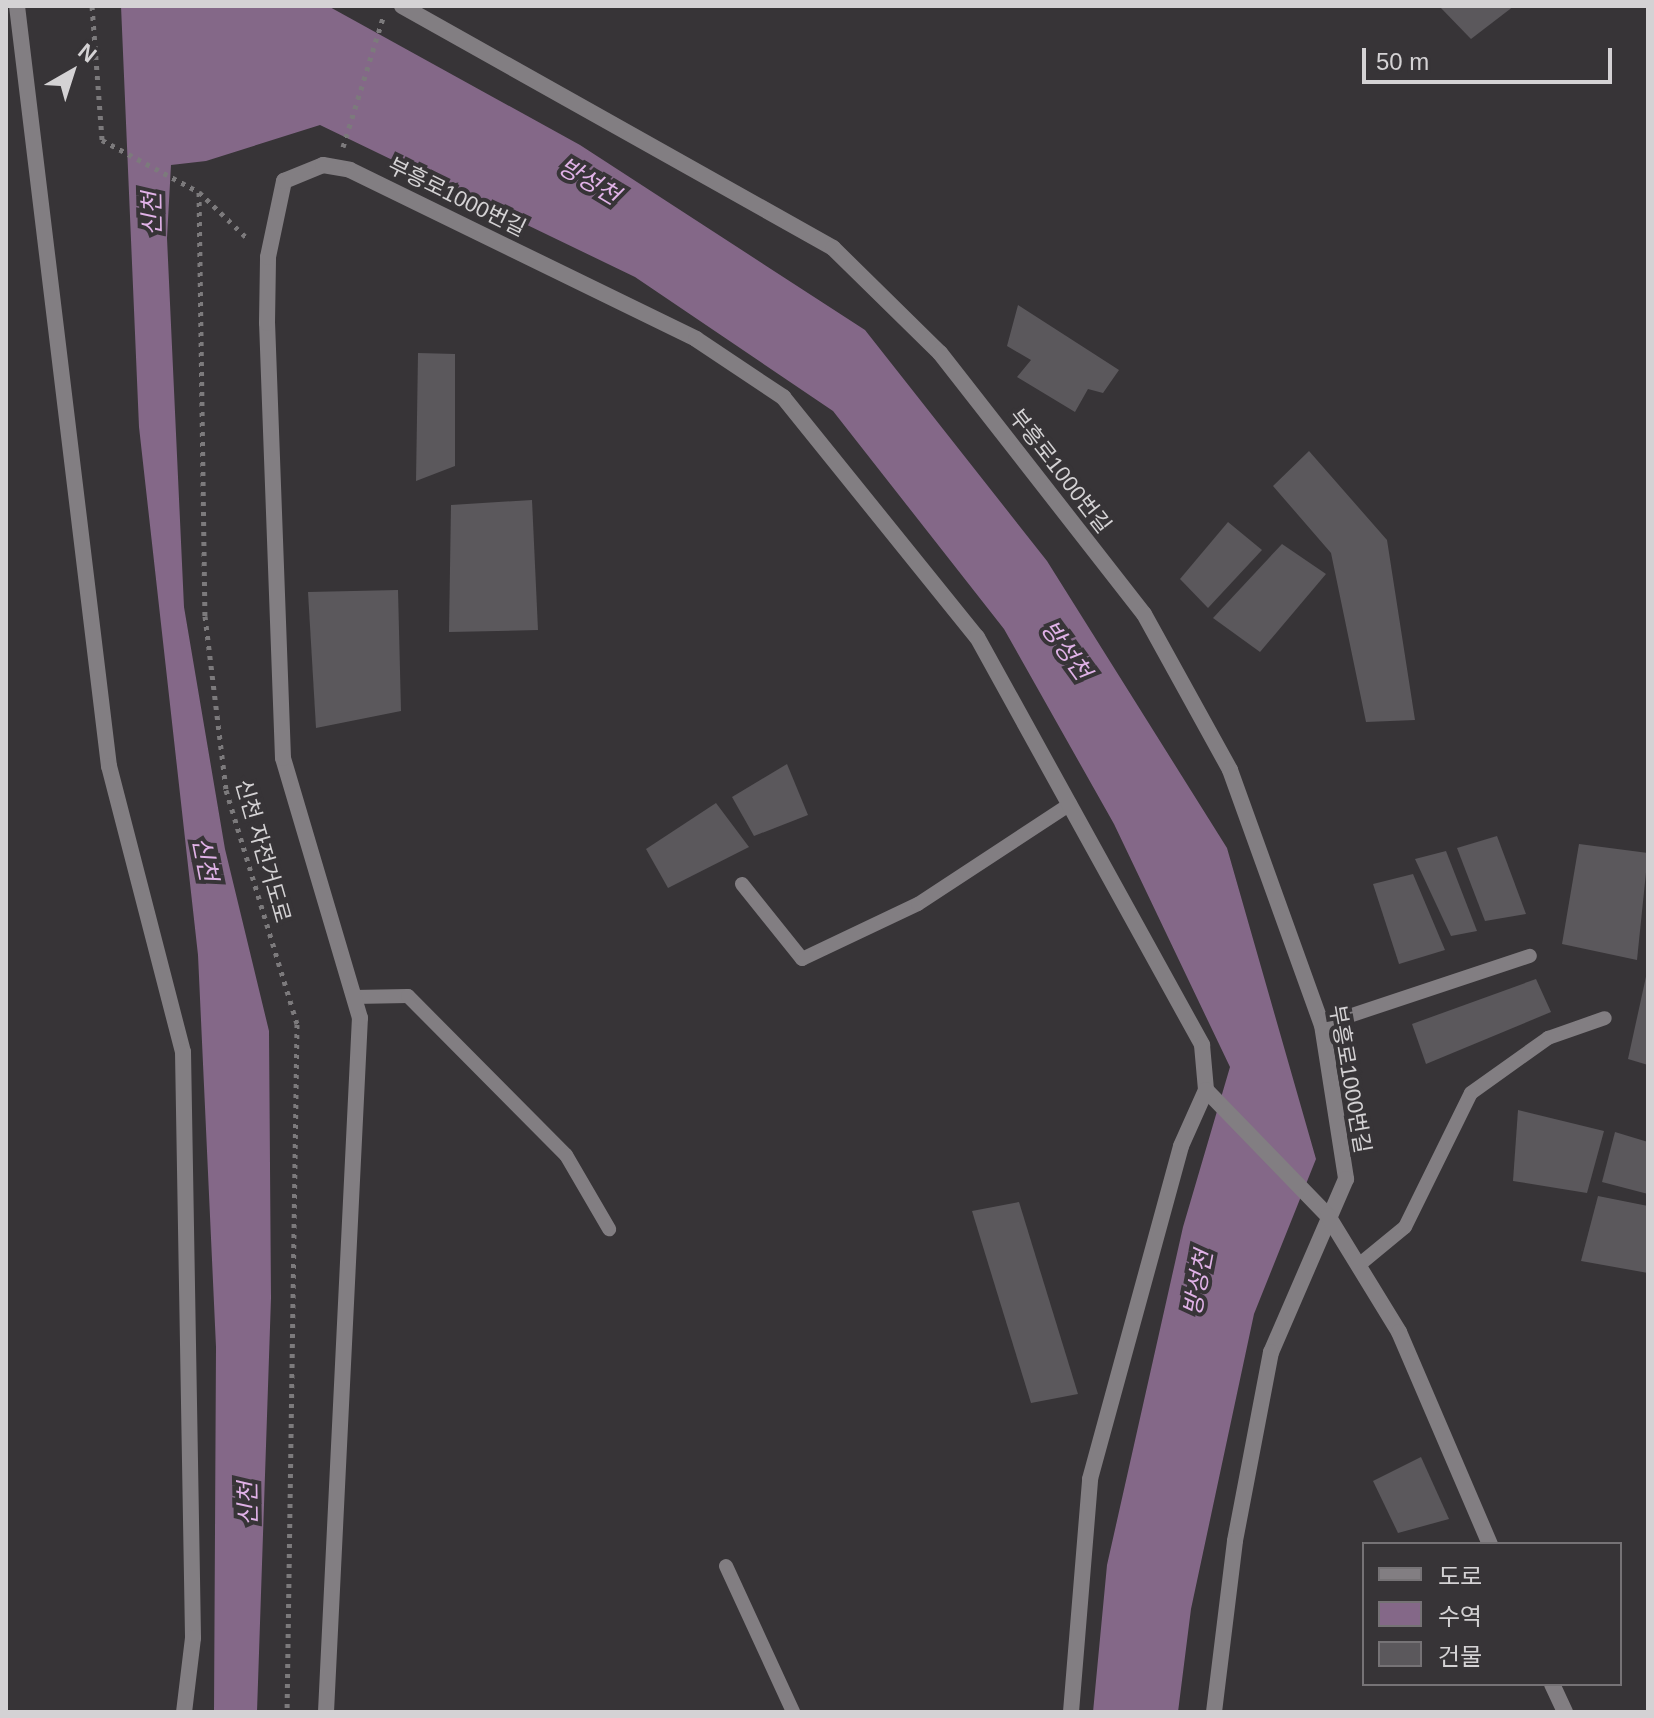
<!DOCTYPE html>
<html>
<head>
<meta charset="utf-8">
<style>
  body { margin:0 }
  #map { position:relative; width:1654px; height:1718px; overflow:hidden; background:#373437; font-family:Arial,"Noto Sans KR",sans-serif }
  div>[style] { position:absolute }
  .water>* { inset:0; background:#846888 }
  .building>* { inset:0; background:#5b585c }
  .path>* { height:5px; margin-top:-2.5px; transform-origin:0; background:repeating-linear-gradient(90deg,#7c7a7c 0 4px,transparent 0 10px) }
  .lane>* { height:14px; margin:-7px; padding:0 7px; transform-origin:7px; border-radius:7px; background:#827e82 }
  .street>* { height:16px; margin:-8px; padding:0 8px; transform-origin:8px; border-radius:8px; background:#827e82 }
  span { translate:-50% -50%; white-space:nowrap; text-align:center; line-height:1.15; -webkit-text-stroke:8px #373437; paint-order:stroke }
  .street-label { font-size:22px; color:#d4d2d4 }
  .water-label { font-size:24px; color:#e0b2e7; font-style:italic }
  .frame { position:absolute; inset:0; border:8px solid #d4d2d4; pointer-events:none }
  .legend { position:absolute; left:1362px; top:1542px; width:260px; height:144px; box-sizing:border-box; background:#373437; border:2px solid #767376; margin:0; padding:10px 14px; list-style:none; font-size:24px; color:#d4d2d4 }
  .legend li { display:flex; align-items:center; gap:16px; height:40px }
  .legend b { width:40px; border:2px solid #767376 }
  .north { position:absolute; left:32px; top:32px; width:80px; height:80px; -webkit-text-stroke:6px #373437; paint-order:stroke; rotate:39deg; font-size:22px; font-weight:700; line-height:32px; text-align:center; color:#d4d2d4 }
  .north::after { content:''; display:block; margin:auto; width:28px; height:36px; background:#d4d2d4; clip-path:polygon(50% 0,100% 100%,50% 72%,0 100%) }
  .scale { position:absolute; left:1362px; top:48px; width:250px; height:36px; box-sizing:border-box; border:4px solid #d4d2d4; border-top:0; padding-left:10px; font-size:24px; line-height:28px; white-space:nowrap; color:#d4d2d4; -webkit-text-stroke:6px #373437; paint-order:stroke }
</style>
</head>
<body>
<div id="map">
  <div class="water">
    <div style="clip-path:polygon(121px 6px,328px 6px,580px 145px,865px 330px,1047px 561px,1227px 848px,1316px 1159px,1254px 1314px,1191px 1609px,1178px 1712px,1093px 1712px,1107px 1565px,1183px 1227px,1230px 1067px,1114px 824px,1004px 629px,833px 411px,635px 277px,320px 125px,206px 161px,171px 165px,167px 238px,184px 607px,225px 849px,269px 1031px,271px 1298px,257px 1712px,214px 1712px,216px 1347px,198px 955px,139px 427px)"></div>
  </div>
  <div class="building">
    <div style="clip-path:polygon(1439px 6px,1514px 6px,1471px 39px)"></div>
    <div style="clip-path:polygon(1018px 305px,1119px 370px,1103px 393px,1088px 389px,1075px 412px,1017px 377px,1031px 360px,1007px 346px)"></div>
    <div style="clip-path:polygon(418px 353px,455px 354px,455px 466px,416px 481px)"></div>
    <div style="clip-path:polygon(1309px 451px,1387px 540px,1415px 720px,1366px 722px,1331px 553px,1273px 486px)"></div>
    <div style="clip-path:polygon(532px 500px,538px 630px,449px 632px,451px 505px)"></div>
    <div style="clip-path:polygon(1228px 522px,1262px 550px,1208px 608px,1180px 579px)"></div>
    <div style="clip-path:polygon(1282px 544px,1326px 574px,1260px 652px,1213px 618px)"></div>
    <div style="clip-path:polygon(398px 590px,401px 711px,316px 728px,308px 592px)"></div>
    <div style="clip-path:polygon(787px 764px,808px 815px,754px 836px,732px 797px)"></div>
    <div style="clip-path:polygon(716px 803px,749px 847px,668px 888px,646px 849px)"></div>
    <div style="clip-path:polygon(1497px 836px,1526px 914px,1485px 921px,1457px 848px)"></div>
    <div style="clip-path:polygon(1579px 844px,1648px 853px,1637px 960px,1562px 944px)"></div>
    <div style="clip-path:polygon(1446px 851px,1477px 931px,1451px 936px,1415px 859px)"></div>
    <div style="clip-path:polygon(1413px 874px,1445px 950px,1399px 964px,1373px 884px)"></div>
    <div style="clip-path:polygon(1647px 972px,1648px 972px,1648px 1065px,1628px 1059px)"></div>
    <div style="clip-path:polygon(1536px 979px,1551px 1012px,1426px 1064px,1412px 1024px)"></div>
    <div style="clip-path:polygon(1518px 1110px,1604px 1131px,1587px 1193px,1513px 1181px)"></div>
    <div style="clip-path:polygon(1615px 1132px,1648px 1142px,1648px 1194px,1602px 1182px)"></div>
    <div style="clip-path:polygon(1598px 1196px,1648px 1206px,1648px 1273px,1581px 1261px)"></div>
    <div style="clip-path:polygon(1019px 1202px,1078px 1394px,1031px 1403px,972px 1211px)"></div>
    <div style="clip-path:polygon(1421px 1457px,1449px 1519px,1398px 1533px,1373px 1481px)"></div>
  </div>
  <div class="path">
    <div style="left:92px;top:6px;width:134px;rotate:85.7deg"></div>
    <div style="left:102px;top:140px;width:110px;rotate:28.2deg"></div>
    <div style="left:199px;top:192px;width:65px;rotate:43.8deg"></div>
    <div style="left:343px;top:147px;width:135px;rotate:-72.8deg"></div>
    <div style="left:199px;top:192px;width:424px;rotate:89.2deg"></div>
    <div style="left:205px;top:616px;width:175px;rotate:83.1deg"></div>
    <div style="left:226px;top:790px;width:245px;rotate:73.1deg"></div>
    <div style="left:297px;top:1024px;width:688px;rotate:90.83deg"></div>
  </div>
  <div class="lane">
    <div style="left:742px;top:884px;width:96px;rotate:51.3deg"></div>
    <div style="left:802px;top:959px;width:128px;rotate:-25.4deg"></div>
    <div style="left:918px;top:904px;width:182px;rotate:-33.3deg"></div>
    <div style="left:354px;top:997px;width:54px;rotate:-1.1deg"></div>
    <div style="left:408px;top:996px;width:224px;rotate:45.2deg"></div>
    <div style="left:566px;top:1155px;width:86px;rotate:59.8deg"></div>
    <div style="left:1322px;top:1025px;width:219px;rotate:-18.4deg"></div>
    <div style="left:1360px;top:1264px;width:58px;rotate:-39.4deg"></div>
    <div style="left:1405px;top:1227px;width:149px;rotate:-63.8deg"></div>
    <div style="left:1471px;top:1093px;width:95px;rotate:-35.5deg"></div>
    <div style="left:1548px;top:1038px;width:60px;rotate:-19.3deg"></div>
    <div style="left:726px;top:1566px;width:161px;rotate:65.3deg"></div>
  </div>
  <div class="street">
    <div style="left:17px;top:6px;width:766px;rotate:83.1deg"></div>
    <div style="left:109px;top:766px;width:295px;rotate:75.5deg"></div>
    <div style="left:183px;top:1052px;width:586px;rotate:89.02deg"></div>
    <div style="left:193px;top:1638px;width:75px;rotate:96.9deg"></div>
    <div style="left:402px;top:6px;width:494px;rotate:29.3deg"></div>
    <div style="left:833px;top:248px;width:150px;rotate:44.5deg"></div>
    <div style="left:940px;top:353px;width:331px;rotate:52deg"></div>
    <div style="left:1144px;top:614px;width:178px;rotate:61.1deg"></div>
    <div style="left:1230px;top:770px;width:271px;rotate:70.2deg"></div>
    <div style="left:1322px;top:1025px;width:156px;rotate:81.1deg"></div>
    <div style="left:1346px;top:1179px;width:189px;rotate:113.4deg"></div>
    <div style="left:1271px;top:1352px;width:192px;rotate:100.8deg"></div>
    <div style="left:1235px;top:1541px;width:172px;rotate:97deg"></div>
    <div style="left:1552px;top:1684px;width:31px;rotate:65deg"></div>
    <div style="left:326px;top:1712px;width:695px;rotate:-87.2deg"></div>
    <div style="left:360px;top:1018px;width:271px;rotate:-106.5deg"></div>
    <div style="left:283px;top:758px;width:435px;rotate:-92.1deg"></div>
    <div style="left:267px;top:323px;width:66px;rotate:-89.1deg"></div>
    <div style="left:268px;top:257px;width:78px;rotate:-78.1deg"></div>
    <div style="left:284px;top:181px;width:42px;rotate:-22.3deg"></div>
    <div style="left:323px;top:165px;width:27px;rotate:10deg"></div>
    <div style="left:350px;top:170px;width:385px;rotate:26deg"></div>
    <div style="left:696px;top:339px;width:105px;rotate:33.7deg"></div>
    <div style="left:783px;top:397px;width:309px;rotate:51.1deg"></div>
    <div style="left:977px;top:637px;width:466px;rotate:61.1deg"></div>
    <div style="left:1202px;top:1045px;width:45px;rotate:84.9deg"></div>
    <div style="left:1206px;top:1090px;width:175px;rotate:45.9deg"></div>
    <div style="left:1328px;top:1216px;width:136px;rotate:58.5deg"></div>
    <div style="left:1399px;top:1332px;width:231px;rotate:66.8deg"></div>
    <div style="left:1071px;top:1712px;width:234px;rotate:-85.3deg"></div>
    <div style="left:1090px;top:1479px;width:345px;rotate:-74.7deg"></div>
    <div style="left:1181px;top:1146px;width:61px;rotate:-65.9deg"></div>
  </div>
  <div class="street-label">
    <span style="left:457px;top:197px;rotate:26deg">부흥로1000번길</span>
    <span style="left:1060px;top:471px;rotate:52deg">부흥로1000번길</span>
    <span style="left:263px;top:851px;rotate:74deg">신천 자전거도로</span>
    <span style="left:1350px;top:1079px;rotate:80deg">부흥로1000번길</span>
  </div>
  <div class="water-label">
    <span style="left:589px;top:181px;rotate:31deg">방성천</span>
    <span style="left:152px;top:214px;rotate:-91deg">신천</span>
    <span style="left:1066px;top:650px;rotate:54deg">방성천</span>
    <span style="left:205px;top:859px;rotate:79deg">신천</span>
    <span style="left:1198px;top:1283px;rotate:-79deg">방성천</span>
    <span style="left:248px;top:1504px;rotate:-91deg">신천</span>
  </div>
  <div class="frame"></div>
  <ul class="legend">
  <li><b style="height:10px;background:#827e82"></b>도로</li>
  <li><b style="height:22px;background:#846888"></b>수역</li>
  <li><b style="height:22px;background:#5b585c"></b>건물</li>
  </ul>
  <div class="north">N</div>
  <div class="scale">50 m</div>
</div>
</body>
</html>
